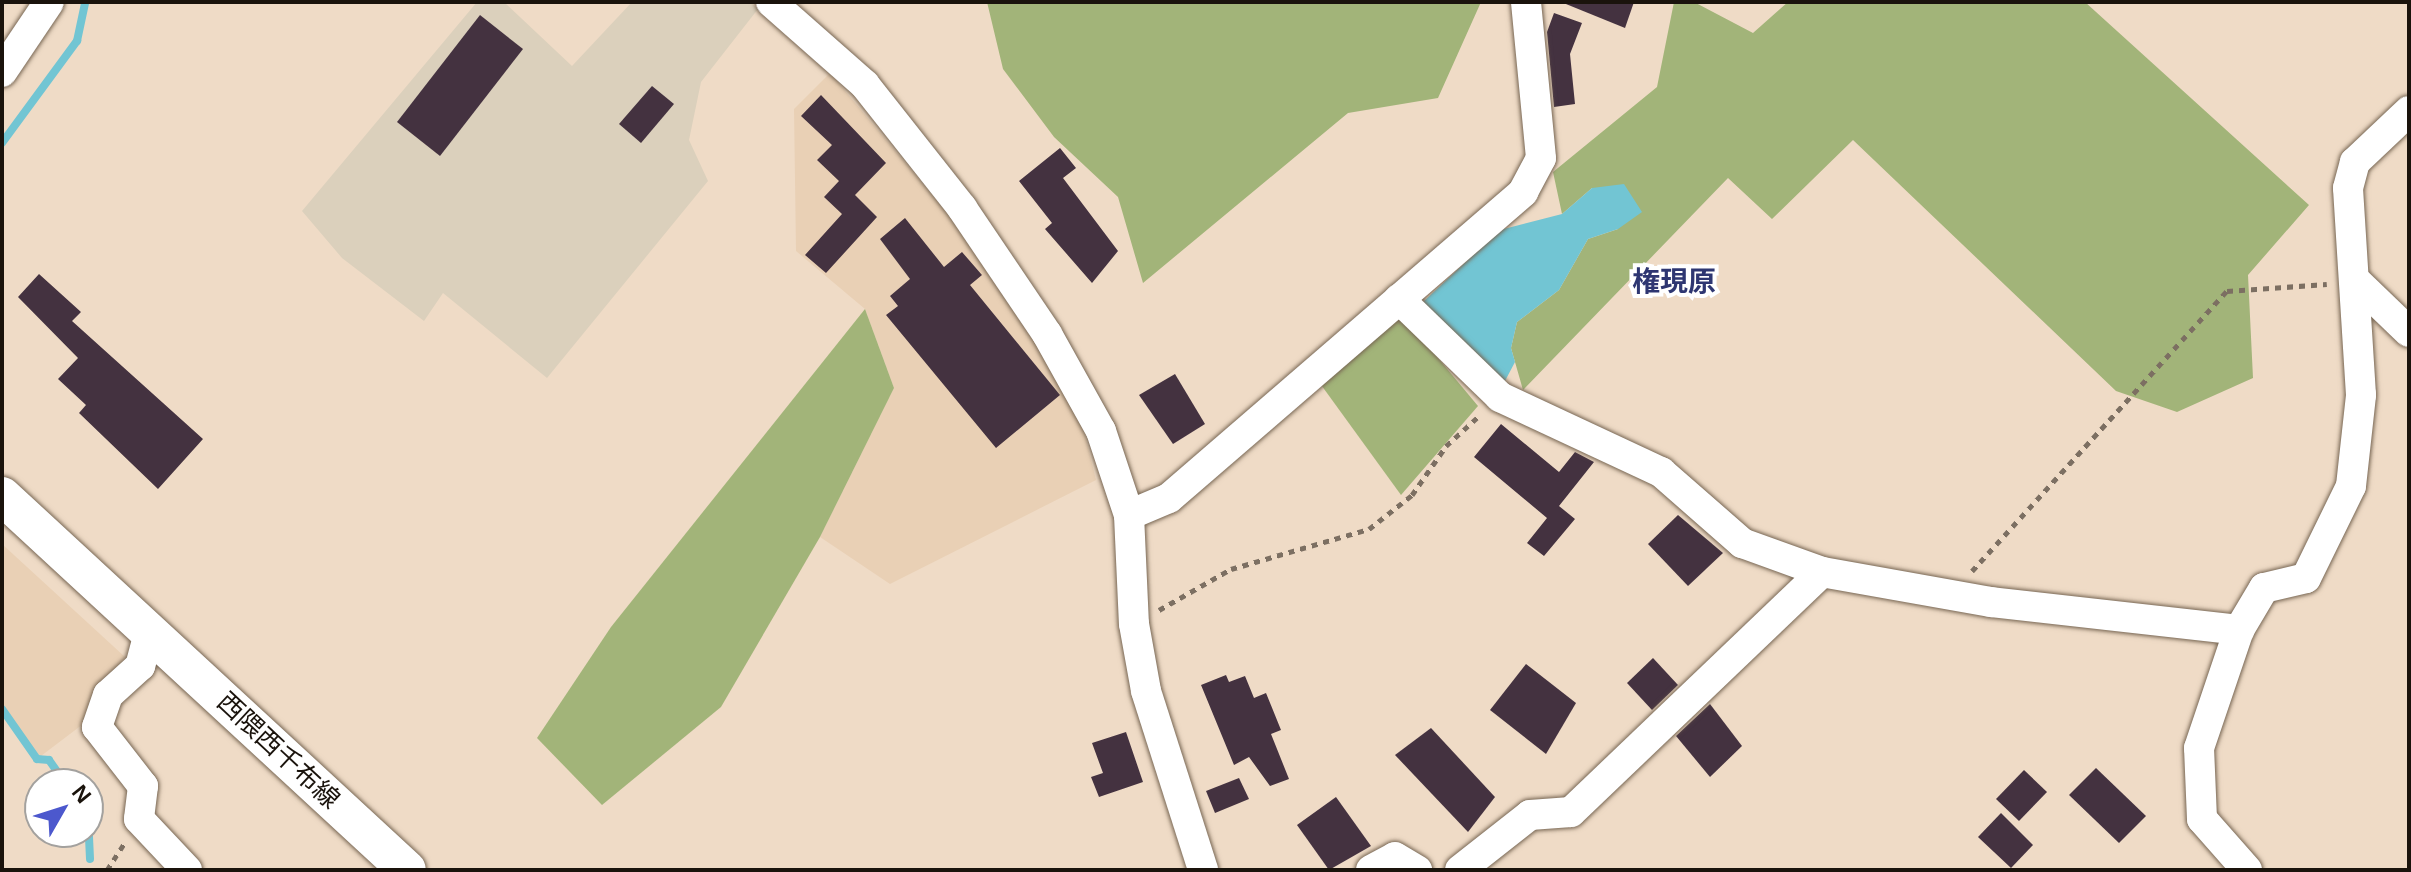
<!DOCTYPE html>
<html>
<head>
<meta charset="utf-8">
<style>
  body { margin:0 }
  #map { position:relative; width:2411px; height:872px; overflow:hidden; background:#efdbc6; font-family:Helvetica,"Noto Sans JP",sans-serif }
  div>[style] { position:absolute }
  .built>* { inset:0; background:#e9d0b5 }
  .industrial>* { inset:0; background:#dbd0bc }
  .forest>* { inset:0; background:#a2b479 }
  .water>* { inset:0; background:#72c5d3 }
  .stream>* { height:8px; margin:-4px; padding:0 4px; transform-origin:4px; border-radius:4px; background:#72c5d3 }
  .building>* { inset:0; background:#443240 }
  .path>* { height:5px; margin-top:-2.5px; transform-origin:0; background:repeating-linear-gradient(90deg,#7c6f62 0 6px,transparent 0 12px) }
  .roads { filter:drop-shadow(0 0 2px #776653) drop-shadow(0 0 2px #776653) }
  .minor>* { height:30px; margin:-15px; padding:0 15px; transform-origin:15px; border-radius:15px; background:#fff }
  .tertiary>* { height:38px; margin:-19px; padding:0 19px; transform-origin:19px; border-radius:19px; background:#fff }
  span { translate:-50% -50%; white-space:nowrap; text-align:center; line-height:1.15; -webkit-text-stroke:8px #fff; paint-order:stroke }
  .street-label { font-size:26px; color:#1a130c }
  .neighbourhood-label { font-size:28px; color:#2e3671; font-weight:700 }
  .frame { position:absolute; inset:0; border:4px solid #1a130c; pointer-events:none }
  .north { position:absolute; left:24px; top:768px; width:80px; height:80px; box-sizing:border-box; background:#fff; border:2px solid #a3a19e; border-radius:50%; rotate:51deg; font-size:22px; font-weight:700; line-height:32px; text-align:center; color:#1a130c }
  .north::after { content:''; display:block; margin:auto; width:28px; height:36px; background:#4c58cd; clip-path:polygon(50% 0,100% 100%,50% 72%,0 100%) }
</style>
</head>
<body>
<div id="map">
  <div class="built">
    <div style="clip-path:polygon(830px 73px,953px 220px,1047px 360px,1083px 427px,1096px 480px,890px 584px,820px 537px,894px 388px,865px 309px,796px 251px,794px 109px)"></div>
    <div style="clip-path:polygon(2px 544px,125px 657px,97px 693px,95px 715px,37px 759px,2px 709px)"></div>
  </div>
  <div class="industrial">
    <div style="clip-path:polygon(477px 2px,504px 2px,572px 66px,632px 2px,750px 2px,758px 9px,701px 82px,689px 140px,708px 181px,547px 378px,443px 293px,424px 321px,342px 258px,302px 211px)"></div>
  </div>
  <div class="forest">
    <div style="clip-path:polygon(987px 2px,1481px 2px,1438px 98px,1348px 113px,1143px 283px,1118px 197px,1054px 137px,1003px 69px)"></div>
    <div style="clip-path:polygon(1674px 2px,1694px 2px,1753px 33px,1788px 2px,2085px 2px,2309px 205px,2248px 275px,2253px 378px,2177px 412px,2116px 391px,1853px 140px,1772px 219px,1728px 178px,1523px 390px,1511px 348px,1517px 322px,1559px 290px,1588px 239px,1618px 229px,1592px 188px,1562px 214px,1553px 172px,1657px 87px)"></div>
    <div style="clip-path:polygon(865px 309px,894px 388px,820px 537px,721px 707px,602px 805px,537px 738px,611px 627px)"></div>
    <div style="clip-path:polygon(1403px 316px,1478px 406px,1401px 495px,1319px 382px)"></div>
  </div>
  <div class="water">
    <div style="clip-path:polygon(1624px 184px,1642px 212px,1618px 229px,1588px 239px,1559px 290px,1517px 322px,1511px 348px,1515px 362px,1505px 381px,1423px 302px,1500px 230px,1562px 214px,1592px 188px)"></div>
  </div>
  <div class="stream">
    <div style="left:2px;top:143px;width:127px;rotate:-53.7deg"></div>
    <div style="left:77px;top:41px;width:40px;rotate:-78deg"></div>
    <div style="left:2px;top:709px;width:61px;rotate:55deg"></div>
    <div style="left:37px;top:759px;width:12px;rotate:5deg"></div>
    <div style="left:49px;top:760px;width:29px;rotate:55deg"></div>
    <div style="left:88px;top:816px;width:43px;rotate:87.3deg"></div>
  </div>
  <div class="building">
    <div style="clip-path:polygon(1561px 2px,1634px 2px,1625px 28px)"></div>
    <div style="clip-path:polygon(1554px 13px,1582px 23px,1570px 54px,1575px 104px,1554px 107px,1547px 32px)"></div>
    <div style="clip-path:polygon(480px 15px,523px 49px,440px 156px,397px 122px)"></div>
    <div style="clip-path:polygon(652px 86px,674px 104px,641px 143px,619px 124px)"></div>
    <div style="clip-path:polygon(821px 95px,886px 163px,855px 195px,877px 217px,826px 273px,805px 255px,842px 214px,824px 197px,839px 181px,817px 160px,832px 145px,801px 116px)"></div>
    <div style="clip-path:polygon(1060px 148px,1076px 168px,1063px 178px,1118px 251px,1092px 283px,1045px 229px,1052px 223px,1019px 181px)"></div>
    <div style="clip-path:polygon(905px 218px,944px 267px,962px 252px,982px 275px,970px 285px,1060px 395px,996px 448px,886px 315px,898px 306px,890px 296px,910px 279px,880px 239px)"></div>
    <div style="clip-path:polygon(39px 274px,81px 312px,72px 321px,203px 439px,158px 489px,79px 413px,86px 405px,58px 379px,78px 358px,18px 297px)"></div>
    <div style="clip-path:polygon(1175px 374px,1205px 424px,1173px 444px,1139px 395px)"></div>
    <div style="clip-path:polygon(1501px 424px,1559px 472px,1575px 452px,1594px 462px,1559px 506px,1575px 519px,1544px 556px,1527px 543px,1547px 518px,1474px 457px)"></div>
    <div style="clip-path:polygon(1678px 515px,1723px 553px,1688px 586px,1648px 544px)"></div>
    <div style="clip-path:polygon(1653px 658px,1678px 685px,1652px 710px,1627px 683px)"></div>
    <div style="clip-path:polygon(1526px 664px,1576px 703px,1546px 754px,1490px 710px)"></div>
    <div style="clip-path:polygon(1226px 675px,1229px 682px,1245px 676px,1254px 698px,1266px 693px,1281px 730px,1271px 734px,1289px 779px,1270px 786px,1249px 757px,1234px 765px,1201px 685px)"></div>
    <div style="clip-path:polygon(1710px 704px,1742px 746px,1710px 777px,1676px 736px)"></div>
    <div style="clip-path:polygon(1431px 728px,1495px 797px,1468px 832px,1395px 755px)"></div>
    <div style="clip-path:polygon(1126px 732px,1143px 782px,1099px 797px,1091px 777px,1103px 773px,1092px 743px)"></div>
    <div style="clip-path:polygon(2096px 768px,2146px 816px,2119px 843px,2069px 795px)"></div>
    <div style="clip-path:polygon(2024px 770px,2047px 792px,2019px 821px,1996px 799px)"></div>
    <div style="clip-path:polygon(1239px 778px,1249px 799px,1215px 813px,1206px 791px)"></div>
    <div style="clip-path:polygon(1336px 797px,1371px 846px,1329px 870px,1297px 825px)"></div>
    <div style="clip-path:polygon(2001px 813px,2033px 845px,2011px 868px,1978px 837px)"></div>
  </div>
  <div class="path">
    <div style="left:1972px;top:571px;width:379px;rotate:-47.7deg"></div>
    <div style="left:2227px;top:291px;width:100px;rotate:-4deg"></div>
    <div style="left:1159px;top:610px;width:83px;rotate:-29.7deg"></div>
    <div style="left:1231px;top:569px;width:144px;rotate:-16.2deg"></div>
    <div style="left:1369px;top:529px;width:55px;rotate:-38.3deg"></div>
    <div style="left:1412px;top:495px;width:60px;rotate:-55.2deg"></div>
    <div style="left:1446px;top:446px;width:46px;rotate:-42.4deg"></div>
    <div style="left:107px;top:870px;width:31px;rotate:-57deg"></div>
  </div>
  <div class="roads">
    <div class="minor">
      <div style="left:771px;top:2px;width:125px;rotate:41.4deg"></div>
      <div style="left:865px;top:85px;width:157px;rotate:51.7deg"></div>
      <div style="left:962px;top:208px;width:152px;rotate:56deg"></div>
      <div style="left:1047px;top:334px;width:111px;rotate:60.9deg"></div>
      <div style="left:1101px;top:431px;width:89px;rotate:71.6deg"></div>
      <div style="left:1129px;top:515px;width:109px;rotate:87.4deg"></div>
      <div style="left:1134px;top:624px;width:68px;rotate:79.8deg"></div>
      <div style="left:1146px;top:691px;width:188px;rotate:72.3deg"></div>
      <div style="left:2px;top:72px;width:84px;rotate:-56.1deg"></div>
      <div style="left:2357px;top:282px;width:72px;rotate:43.9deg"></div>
      <div style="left:1399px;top:299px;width:141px;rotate:44.1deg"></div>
      <div style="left:1500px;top:397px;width:178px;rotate:25deg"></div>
      <div style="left:1661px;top:472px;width:108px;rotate:41.2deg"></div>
      <div style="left:1742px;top:543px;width:85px;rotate:19.9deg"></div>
      <div style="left:1822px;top:572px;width:172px;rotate:10.1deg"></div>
      <div style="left:1991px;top:602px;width:250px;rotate:6.4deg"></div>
      <div style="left:1129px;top:515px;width:43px;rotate:-23deg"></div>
      <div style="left:1169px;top:498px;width:468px;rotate:-40.8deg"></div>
      <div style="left:1523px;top:192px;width:38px;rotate:-62deg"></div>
      <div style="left:1541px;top:158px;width:157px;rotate:-95.5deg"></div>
      <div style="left:149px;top:633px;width:34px;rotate:105deg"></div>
      <div style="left:140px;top:666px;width:43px;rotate:137.8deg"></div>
      <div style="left:108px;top:695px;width:34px;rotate:109deg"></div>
      <div style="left:97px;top:727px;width:75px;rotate:52.1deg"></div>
      <div style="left:143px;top:786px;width:33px;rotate:97deg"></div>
      <div style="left:139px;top:819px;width:70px;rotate:46.7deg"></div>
      <div style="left:1371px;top:870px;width:27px;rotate:-28deg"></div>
      <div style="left:1395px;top:857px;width:26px;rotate:31deg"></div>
      <div style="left:1460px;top:870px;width:89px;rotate:-38.2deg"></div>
      <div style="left:1530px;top:815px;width:41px;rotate:-4.2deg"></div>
      <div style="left:1571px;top:812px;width:347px;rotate:-43.7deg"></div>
      <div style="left:2247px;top:870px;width:68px;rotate:-131.4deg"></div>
      <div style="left:2202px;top:819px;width:71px;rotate:-92.4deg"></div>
      <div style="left:2199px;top:748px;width:125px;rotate:-71.3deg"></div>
      <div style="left:2239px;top:630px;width:49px;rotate:-59.2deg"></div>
      <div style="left:2264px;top:588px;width:43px;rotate:-13.4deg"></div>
      <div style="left:2306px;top:578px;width:102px;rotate:-63.9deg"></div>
      <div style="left:2351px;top:486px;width:92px;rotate:-83.7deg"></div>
      <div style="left:2361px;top:395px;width:207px;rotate:-93.6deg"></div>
      <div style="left:2348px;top:188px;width:27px;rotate:-75deg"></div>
      <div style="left:2355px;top:162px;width:74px;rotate:-43.4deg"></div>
    </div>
    <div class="tertiary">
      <div style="left:2px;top:496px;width:551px;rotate:42.72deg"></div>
    </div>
  </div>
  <div class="street-label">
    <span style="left:278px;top:751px;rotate:43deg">西隈西千布線</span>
  </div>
  <div class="neighbourhood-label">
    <span style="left:1674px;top:282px">権現原</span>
  </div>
  <div class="frame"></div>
  <div class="north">N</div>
</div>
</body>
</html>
